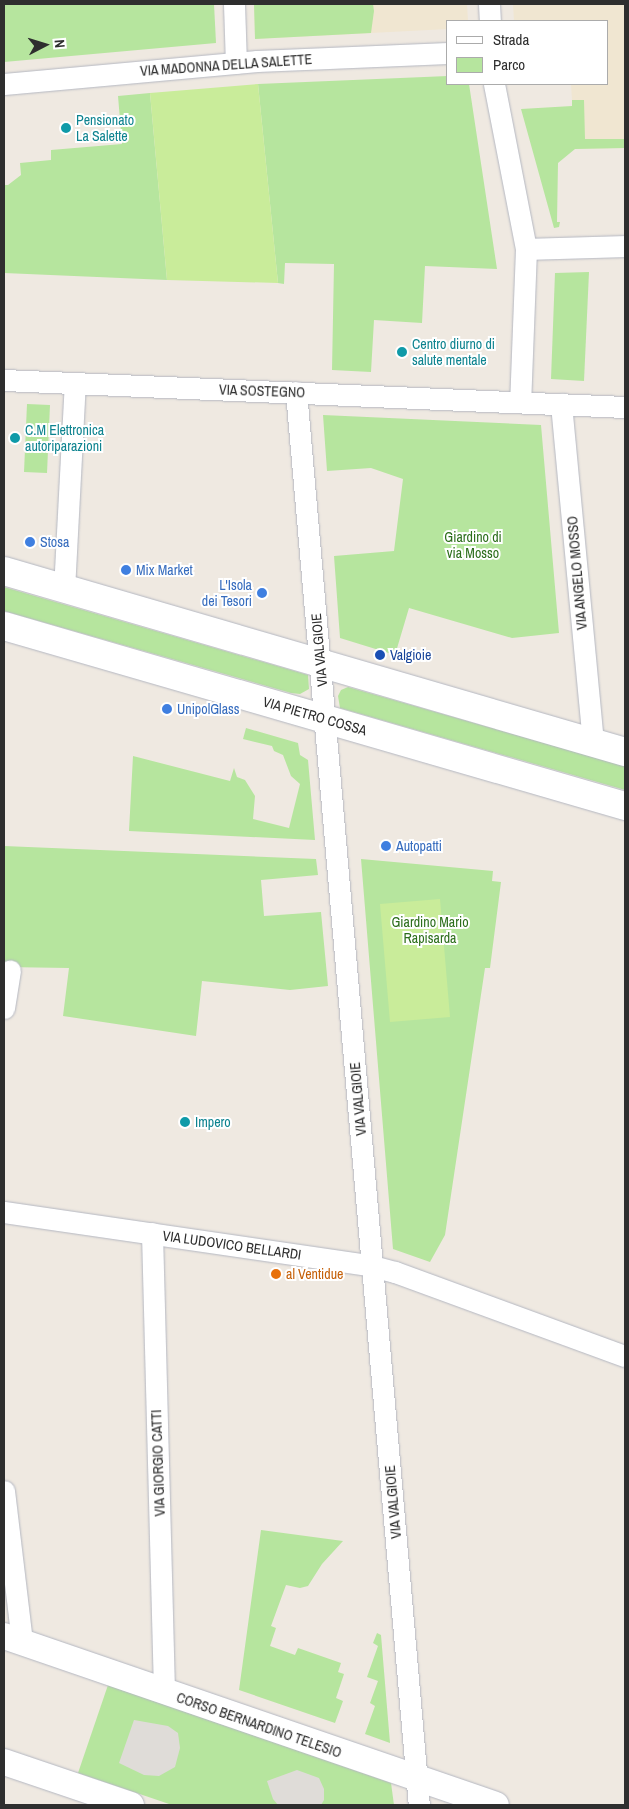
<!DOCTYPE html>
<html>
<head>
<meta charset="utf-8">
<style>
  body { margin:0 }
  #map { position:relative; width:629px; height:1809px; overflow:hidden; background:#efe9e1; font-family:"Archivo Narrow",sans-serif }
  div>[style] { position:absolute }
  .education>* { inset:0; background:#f0e6d1 }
  .green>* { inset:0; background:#b6e59e }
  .pitch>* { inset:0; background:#c9ec9a }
  .plaza>* { inset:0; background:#dfdcd8 }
  .roads { filter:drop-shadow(0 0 1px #b4b7c1) drop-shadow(0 0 1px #b4b7c1) }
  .minor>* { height:21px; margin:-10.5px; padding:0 10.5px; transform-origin:10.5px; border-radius:10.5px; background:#fff }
  .tertiary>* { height:26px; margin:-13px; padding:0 13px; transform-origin:13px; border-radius:13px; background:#fff }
  .secondary>* { height:28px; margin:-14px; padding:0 14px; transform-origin:14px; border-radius:14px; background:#fff }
  .dots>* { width:14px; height:14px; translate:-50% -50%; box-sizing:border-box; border:2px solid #fff; border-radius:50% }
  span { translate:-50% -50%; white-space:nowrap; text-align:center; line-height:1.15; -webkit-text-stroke:4px #fff; paint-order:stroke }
  .street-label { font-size:14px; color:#2e2e2e }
  .culture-label { font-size:14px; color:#0d838f }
  .left { translate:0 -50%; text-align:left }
  .park-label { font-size:14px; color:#2c6e1b }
  .shop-label { font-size:14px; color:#366cbe }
  .right { translate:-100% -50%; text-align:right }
  .transit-label { font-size:14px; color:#164399 }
  .food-label { font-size:14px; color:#c56008 }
  .frame { position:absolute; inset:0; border:5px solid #2e2e2e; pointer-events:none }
  .legend { position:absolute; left:446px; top:20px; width:162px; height:65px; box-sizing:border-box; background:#fff; border:1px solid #ababab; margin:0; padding:6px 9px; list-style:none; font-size:15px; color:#2e2e2e }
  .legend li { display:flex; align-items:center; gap:10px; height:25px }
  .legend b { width:25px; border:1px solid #ababab }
  .north { position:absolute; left:20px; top:20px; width:50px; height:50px; -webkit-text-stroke:4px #fff; paint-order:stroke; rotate:85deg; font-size:14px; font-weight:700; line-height:20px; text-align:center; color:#2e2e2e }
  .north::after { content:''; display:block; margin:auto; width:18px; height:22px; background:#2e2e2e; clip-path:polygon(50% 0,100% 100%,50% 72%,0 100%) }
</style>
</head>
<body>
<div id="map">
  <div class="education">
    <div style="clip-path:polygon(254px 4px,467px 4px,468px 21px,448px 21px,448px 29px,255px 39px)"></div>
    <div style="clip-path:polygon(513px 4px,625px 4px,625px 148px,575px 149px,571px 84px,608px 84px,608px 21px,514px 21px)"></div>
  </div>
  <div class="green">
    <div style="clip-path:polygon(4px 4px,214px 4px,216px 43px,4px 62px)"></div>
    <div style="clip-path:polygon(254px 4px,373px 4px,374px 11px,371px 33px,255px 39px)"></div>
    <div style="clip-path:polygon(448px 76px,448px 84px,469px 84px,497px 269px,425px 266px,422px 323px,374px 320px,371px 372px,332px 370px,334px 264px,285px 263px,284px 284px,278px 283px,258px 84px)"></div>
    <div style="clip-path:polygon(150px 93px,167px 280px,4px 273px,4px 185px,8px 185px,21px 175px,20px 163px,51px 160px,51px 150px,122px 144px,118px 96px)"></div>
    <div style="clip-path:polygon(572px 100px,584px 100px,585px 139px,625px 139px,625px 148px,575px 149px,558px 163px,557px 222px,560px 222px,559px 227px,554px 228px,521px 109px,572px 106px)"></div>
    <div style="clip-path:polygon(589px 272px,584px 381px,551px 379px,555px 273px)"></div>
    <div style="clip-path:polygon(27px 404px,50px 405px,47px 473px,24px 472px)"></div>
    <div style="clip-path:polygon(323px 415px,541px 425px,559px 633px,512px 638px,409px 608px,395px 655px,340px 638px,334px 556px,394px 551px,403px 479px,371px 468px,327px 471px)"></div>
    <div style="clip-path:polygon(4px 587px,308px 675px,309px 689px,300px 694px,291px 693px,4px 611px)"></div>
    <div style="clip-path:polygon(348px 687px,625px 766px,625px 790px,340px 708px,338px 696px,341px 690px)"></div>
    <div style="clip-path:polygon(246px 728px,298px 743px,300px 755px,308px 760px,315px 840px,129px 831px,133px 756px,230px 781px,234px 768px,237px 777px,245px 780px,255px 796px,253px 819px,289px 828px,300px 784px,291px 776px,283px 755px,274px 751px,272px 746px,243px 739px)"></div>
    <div style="clip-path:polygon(4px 846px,316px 859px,318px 875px,261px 880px,264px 916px,321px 912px,328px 986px,290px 990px,202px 981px,196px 1036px,63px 1016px,69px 968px,4px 967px)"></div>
    <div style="clip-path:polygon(361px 859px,493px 871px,492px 881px,501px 882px,490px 968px,485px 968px,445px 1235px,430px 1262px,393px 1249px)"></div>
    <div style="clip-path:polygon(261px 1530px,343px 1541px,322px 1564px,308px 1586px,300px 1588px,286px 1585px,271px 1626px,276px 1628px,270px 1646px,295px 1655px,298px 1648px,341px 1663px,338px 1672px,344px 1674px,336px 1698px,343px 1701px,335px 1723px,239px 1690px)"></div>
    <div style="clip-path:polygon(377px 1633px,381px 1635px,390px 1743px,365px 1734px,375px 1706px,370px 1703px,378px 1681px,367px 1677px,378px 1646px,373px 1643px)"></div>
    <div style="clip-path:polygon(108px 1685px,391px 1783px,394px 1805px,172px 1805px,78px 1773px)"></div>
  </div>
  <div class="pitch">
    <div style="clip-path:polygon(258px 84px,278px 283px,167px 280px,150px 93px)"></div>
    <div style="clip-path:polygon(440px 899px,450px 1017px,390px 1022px,380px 904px)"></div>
  </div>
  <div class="plaza">
    <div style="clip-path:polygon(134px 1720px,168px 1726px,178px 1733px,180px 1748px,175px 1767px,159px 1776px,144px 1775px,119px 1763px)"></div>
    <div style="clip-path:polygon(297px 1770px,319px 1778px,324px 1789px,324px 1800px,321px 1805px,278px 1805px,273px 1799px,267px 1781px)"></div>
  </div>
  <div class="roads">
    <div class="minor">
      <div style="left:234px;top:4px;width:59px;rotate:88.1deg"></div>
      <div style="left:489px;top:4px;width:17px;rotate:87deg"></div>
      <div style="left:4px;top:84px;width:254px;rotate:-5.2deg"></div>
      <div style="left:257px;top:61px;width:191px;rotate:-2.4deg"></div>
      <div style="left:494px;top:84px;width:168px;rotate:79deg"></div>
      <div style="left:526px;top:249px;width:153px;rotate:92.2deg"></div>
      <div style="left:526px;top:249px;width:99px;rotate:-1.7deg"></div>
      <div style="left:4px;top:380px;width:622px;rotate:2.49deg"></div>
      <div style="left:296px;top:392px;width:1418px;rotate:85.03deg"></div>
      <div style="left:561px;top:404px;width:341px;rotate:84.6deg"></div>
      <div style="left:64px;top:590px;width:207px;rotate:-87deg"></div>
      <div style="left:4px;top:1008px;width:38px;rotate:-81deg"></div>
      <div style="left:4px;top:1212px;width:372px;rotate:8.3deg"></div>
      <div style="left:372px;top:1266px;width:24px;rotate:15deg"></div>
      <div style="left:395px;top:1272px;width:245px;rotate:20.1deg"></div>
      <div style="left:152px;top:1233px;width:459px;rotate:88.5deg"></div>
      <div style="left:4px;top:1491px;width:152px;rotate:83.2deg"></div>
    </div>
    <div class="tertiary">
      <div style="left:4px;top:1636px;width:520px;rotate:18.96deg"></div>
      <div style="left:4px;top:1762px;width:134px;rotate:18.7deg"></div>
    </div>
    <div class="secondary">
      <div style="left:4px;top:571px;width:647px;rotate:16.25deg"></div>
      <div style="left:4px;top:626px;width:647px;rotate:16.16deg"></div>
    </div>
  </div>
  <div class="dots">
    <div style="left:66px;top:128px;background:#0f9aa8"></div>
    <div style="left:402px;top:352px;background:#0f9aa8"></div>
    <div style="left:15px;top:438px;background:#0f9aa8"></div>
    <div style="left:30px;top:542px;background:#3f7fe0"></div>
    <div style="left:126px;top:570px;background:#3f7fe0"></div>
    <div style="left:262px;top:593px;background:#3f7fe0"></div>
    <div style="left:380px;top:655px;background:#1a4fb4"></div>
    <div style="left:167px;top:709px;background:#3f7fe0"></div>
    <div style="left:386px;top:846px;background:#3f7fe0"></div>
    <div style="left:185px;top:1122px;background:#0f9aa8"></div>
    <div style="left:276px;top:1274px;background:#e8710a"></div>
  </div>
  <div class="street-label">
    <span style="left:226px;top:65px;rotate:-4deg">VIA MADONNA DELLA SALETTE</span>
    <span style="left:262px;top:391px;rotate:2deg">VIA SOSTEGNO</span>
    <span style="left:577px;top:573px;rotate:-95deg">VIA ANGELO MOSSO</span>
    <span style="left:319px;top:650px;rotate:-95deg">VIA VALGIOIE</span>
    <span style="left:315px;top:716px;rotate:16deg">VIA PIETRO COSSA</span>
    <span style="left:358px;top:1099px;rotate:-95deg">VIA VALGIOIE</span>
    <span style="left:232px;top:1245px;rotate:8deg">VIA LUDOVICO BELLARDI</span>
    <span style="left:158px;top:1463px;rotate:-92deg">VIA GIORGIO CATTI</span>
    <span style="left:393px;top:1502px;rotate:-95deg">VIA VALGIOIE</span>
    <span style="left:259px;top:1725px;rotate:19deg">CORSO BERNARDINO TELESIO</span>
  </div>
  <div class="culture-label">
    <span class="left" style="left:76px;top:128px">Pensionato<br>La Salette</span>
    <span class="left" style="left:412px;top:352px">Centro diurno di<br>salute mentale</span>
    <span class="left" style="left:25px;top:438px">C.M Elettronica<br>autoriparazioni</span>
    <span class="left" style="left:195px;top:1122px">Impero</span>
  </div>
  <div class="park-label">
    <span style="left:473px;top:545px">Giardino di<br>via Mosso</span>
    <span style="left:430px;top:930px">Giardino Mario<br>Rapisarda</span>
  </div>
  <div class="shop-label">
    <span class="left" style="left:40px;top:542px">Stosa</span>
    <span class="left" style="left:136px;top:570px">Mix Market</span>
    <span class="right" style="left:252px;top:593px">L'Isola<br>dei Tesori</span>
    <span class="left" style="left:177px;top:709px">UnipolGlass</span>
    <span class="left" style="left:396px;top:846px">Autopatti</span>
  </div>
  <div class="transit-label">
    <span class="left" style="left:390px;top:655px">Valgioie</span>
  </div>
  <div class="food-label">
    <span class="left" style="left:286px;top:1274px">al Ventidue</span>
  </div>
  <div class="frame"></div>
  <ul class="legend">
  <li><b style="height:6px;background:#fff"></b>Strada</li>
  <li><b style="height:14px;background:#b6e59e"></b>Parco</li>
  </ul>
  <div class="north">N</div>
</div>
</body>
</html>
